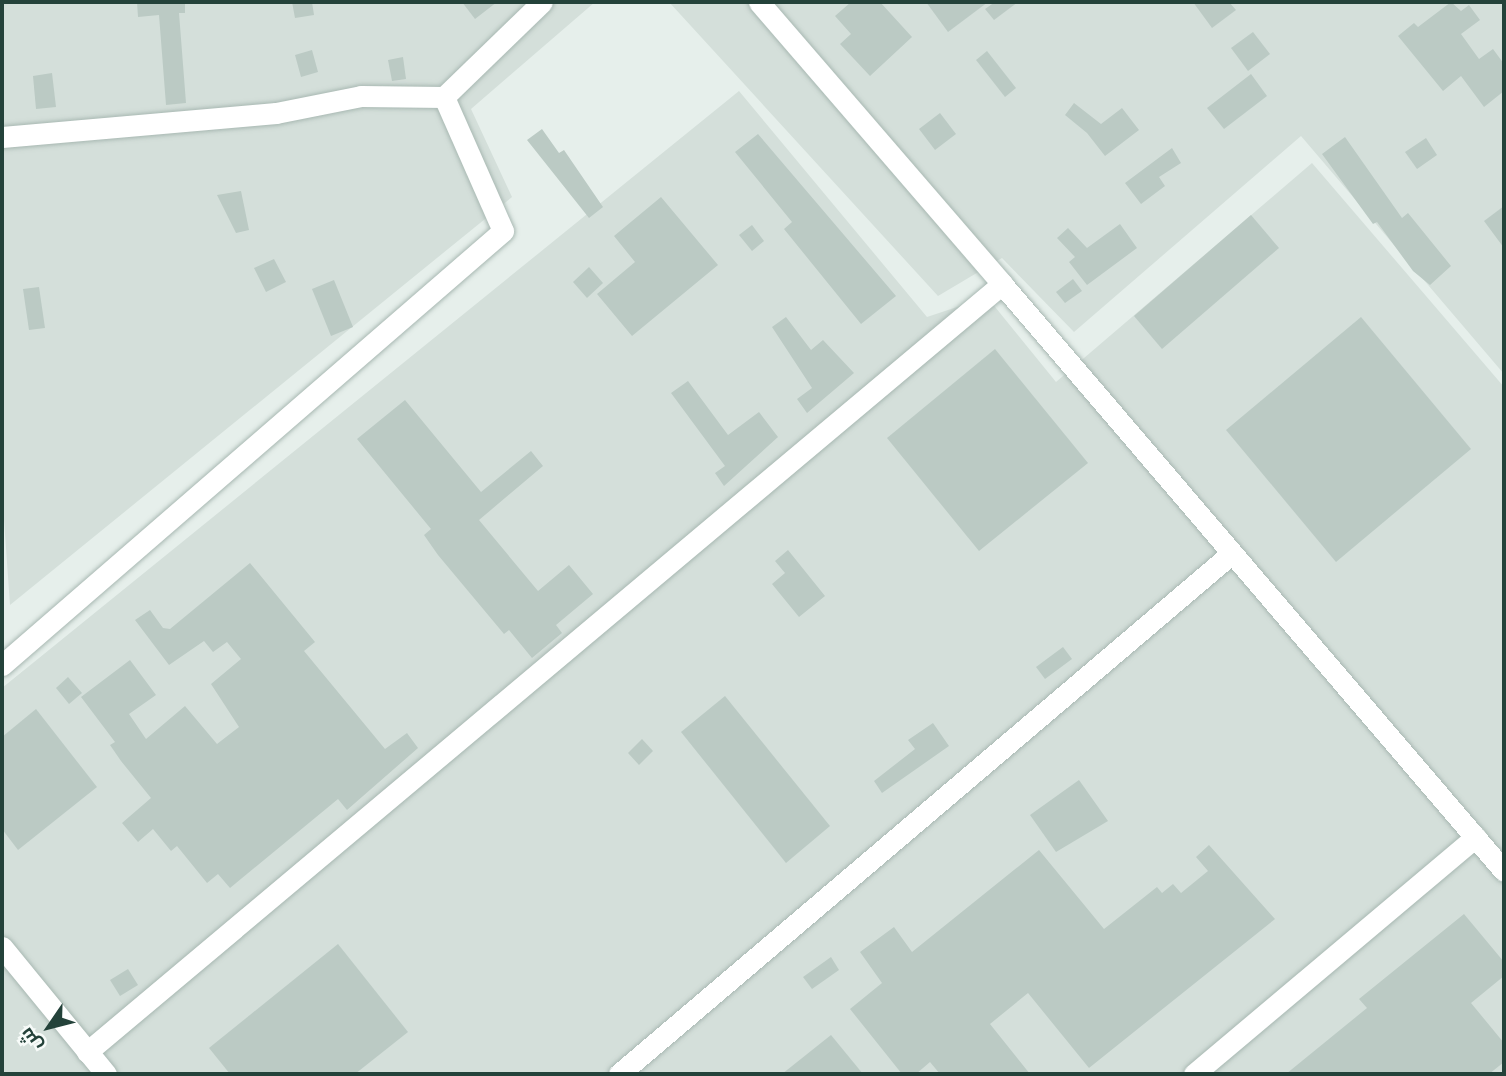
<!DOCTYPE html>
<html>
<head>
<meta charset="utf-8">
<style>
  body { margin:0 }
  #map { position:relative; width:1506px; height:1076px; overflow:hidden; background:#e6efeb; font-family:"Alegreya Sans",Cairo,sans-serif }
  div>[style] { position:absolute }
  .built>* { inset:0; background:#d4dfda }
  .building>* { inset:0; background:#bbcac4 }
  .roads { filter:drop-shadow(0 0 2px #a8b8b2) drop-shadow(0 0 2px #a8b8b2) }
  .street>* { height:21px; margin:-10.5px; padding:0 10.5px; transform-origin:10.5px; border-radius:10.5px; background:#fff }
  .secondary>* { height:21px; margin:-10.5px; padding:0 10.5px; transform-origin:10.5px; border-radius:10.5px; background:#fff }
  span { translate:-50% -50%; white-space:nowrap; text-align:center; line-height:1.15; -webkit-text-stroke:5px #f7fbf9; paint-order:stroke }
  .frame { position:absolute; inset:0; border:4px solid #24423a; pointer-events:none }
  .north { position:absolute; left:14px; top:992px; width:70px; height:70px; -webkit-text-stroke:5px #f7fbf9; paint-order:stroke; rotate:235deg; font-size:19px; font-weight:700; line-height:28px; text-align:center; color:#24423a }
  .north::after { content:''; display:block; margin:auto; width:24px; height:32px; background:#24423a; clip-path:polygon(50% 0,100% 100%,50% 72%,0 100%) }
</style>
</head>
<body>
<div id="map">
  <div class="built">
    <div style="clip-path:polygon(2px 2px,595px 2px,471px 109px,512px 197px,10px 605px,2px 491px)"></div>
    <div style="clip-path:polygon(669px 2px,1504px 2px,1504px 374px,1301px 136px,1074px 332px,1002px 258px,938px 296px)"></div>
    <div style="clip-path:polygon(739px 91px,927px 317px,987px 297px,1056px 382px,1312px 163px,1504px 387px,1504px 1074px,2px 1074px,2px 688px)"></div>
  </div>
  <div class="building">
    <div style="clip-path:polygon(137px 2px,185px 2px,185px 13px,179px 13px,186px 103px,166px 105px,159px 15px,138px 17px)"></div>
    <div style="clip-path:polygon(292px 2px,312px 2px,314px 15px,295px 18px)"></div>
    <div style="clip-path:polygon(462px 2px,497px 2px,475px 19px)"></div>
    <div style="clip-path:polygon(851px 2px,880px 2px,912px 37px,870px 76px,840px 44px,851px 34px,835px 16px)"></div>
    <div style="clip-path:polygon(926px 2px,988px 2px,948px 32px)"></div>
    <div style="clip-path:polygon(995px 2px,1018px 2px,994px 20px,985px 9px)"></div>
    <div style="clip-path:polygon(1193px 2px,1229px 2px,1236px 10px,1212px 28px)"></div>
    <div style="clip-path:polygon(1451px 2px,1461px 11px,1469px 5px,1480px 20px,1461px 34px,1479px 59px,1493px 49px,1504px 64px,1504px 91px,1484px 107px,1461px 76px,1443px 91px,1398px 36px,1414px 23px,1418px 27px)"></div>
    <div style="clip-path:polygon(1253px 32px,1270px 54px,1248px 71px,1231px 48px)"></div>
    <div style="clip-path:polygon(312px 50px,318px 72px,301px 77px,295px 55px)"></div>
    <div style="clip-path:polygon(987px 51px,1016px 88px,1005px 97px,976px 60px)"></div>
    <div style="clip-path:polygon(403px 57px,406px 79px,392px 81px,388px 60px)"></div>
    <div style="clip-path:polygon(52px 73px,56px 107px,36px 109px,33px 76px)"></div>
    <div style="clip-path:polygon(1251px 74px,1267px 96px,1224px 129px,1207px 108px)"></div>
    <div style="clip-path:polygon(1074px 103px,1101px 124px,1122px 108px,1139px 130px,1105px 156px,1087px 133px,1065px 115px)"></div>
    <div style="clip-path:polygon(940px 113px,956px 134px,935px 150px,919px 129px)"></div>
    <div style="clip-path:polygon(542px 129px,559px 153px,564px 150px,603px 207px,589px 218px,527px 140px)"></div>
    <div style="clip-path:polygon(758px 134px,896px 296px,861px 324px,784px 229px,792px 222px,735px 152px)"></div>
    <div style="clip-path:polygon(1345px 137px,1402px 218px,1408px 213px,1451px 266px,1430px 285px,1413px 271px,1377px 222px,1373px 224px,1322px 154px)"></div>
    <div style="clip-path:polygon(1426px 138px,1437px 155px,1417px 169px,1405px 152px)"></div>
    <div style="clip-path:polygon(1172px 148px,1181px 163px,1159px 177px,1165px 186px,1141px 204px,1125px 183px)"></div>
    <div style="clip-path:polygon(241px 191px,249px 230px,236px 233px,217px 195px)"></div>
    <div style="clip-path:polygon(661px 197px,718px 265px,632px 336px,597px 294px,635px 262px,614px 236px)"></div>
    <div style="clip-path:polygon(1504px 206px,1504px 248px,1484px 221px)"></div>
    <div style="clip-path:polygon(1251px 215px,1279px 248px,1162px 349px,1134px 316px)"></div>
    <div style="clip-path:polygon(1120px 224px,1137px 248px,1087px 285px,1069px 262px,1075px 257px,1057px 238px,1068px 228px,1087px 248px)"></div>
    <div style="clip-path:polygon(752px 225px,764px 241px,752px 251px,739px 235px)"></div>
    <div style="clip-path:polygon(274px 259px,286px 282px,266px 292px,254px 268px)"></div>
    <div style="clip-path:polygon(589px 267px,603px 283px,587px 298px,573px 282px)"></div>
    <div style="clip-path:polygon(1073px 279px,1082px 291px,1065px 303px,1056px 292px)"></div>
    <div style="clip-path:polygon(334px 280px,353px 327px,331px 336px,312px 289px)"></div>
    <div style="clip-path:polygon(39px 287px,45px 328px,29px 330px,23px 289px)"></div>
    <div style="clip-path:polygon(786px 317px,811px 350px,823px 340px,854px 373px,807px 413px,797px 399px,812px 388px,772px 327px)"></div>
    <div style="clip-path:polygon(1361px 317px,1471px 449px,1336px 562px,1226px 430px)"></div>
    <div style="clip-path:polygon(995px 349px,1088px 463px,979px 551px,887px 438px)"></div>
    <div style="clip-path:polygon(688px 381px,728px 435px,759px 412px,778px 437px,724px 486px,715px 473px,725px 466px,671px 393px)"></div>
    <div style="clip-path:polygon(405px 400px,481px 492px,531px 451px,543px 466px,479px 520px,538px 591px,569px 565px,593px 594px,556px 625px,562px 633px,532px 658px,509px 630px,504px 634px,438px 555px,424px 535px,431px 529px,357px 439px)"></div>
    <div style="clip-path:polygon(788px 550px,825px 596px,799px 617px,772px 584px,785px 573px,775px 561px)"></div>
    <div style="clip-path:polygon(250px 563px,315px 642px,304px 651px,385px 749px,407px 733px,418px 748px,347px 810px,338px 799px,230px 888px,218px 874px,207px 883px,177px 846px,171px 851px,153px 829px,138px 842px,122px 823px,151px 798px,121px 761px,110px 745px,115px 742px,81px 697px,130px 660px,156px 695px,129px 714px,146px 739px,185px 706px,217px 744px,239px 727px,211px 684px,241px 659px,227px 642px,213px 652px,204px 641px,169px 665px,135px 620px,150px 610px,163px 628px,170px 629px)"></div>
    <div style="clip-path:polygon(1063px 647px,1072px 659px,1045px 679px,1036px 667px)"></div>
    <div style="clip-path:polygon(68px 677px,82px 693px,69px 704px,56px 688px)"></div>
    <div style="clip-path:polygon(725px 696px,830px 826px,786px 863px,681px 732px)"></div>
    <div style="clip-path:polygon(36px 709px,97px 787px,18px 850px,2px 829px,2px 737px)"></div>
    <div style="clip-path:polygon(933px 723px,949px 746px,882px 793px,874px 781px,915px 749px,908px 740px)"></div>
    <div style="clip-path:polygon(642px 739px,653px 751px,639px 765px,628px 753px)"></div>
    <div style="clip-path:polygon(1079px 780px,1108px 821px,1056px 852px,1030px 815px)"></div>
    <div style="clip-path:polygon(1209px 845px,1275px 919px,1089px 1068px,1028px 993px,990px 1024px,1030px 1074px,940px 1074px,930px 1062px,916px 1074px,902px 1074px,850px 1009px,882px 983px,860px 952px,894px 927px,912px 952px,1039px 850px,1104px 929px,1157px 887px,1162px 893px,1173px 884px,1181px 893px,1208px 871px,1196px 857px)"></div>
    <div style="clip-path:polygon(1464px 914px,1504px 962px,1504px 976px,1471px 1003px,1504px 1043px,1504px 1062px,1489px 1074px,1286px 1074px,1367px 1008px,1359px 999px)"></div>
    <div style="clip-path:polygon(338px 944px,408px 1032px,355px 1074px,230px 1074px,209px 1048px)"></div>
    <div style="clip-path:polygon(831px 957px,839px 970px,812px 989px,803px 977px)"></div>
    <div style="clip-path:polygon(128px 969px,138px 985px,120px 996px,110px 980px)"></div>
    <div style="clip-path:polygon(831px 1035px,863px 1074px,782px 1074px)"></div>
  </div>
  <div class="roads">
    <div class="street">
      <div style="left:759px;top:2px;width:372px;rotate:49.2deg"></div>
      <div style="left:444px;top:97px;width:136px;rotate:-44.1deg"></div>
      <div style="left:2px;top:137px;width:275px;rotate:-5deg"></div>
      <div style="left:276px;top:113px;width:87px;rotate:-11.3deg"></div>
      <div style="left:361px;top:96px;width:83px;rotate:0.7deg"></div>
      <div style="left:444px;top:97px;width:146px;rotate:66.2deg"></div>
      <div style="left:503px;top:231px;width:663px;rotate:139.1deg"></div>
      <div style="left:87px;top:1052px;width:1195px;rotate:-40.01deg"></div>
      <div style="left:1002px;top:284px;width:772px;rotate:49.46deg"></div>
      <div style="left:619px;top:1074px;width:804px;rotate:-40.36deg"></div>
      <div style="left:1194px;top:1074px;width:368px;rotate:-40.1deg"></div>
    </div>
    <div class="secondary">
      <div style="left:2px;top:947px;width:164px;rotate:50.7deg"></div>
    </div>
  </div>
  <div class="frame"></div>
  <div class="north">ش</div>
</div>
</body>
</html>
